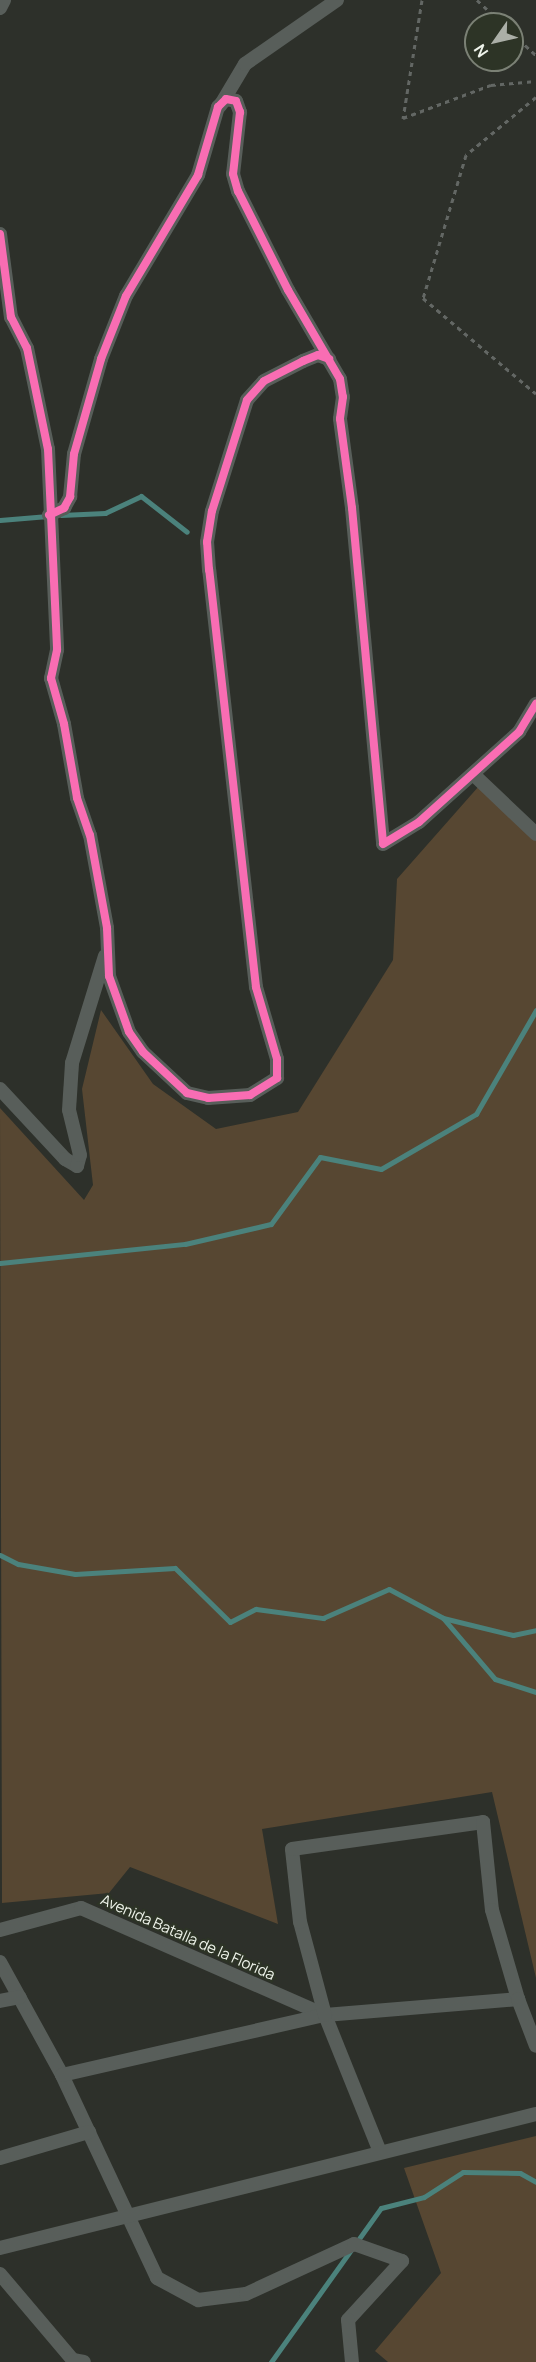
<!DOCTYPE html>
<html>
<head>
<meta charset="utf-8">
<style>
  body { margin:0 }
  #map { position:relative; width:536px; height:2362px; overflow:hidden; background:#2d302a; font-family:Manrope,sans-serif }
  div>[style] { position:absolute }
  .green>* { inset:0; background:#574732 }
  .stream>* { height:5px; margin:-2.5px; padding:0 2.5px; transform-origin:2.5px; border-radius:2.5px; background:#4b827c }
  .path>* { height:3px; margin-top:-1.5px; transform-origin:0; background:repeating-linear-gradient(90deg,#636764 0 4.5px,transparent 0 9px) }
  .minor>* { height:14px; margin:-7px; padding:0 7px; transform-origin:7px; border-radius:7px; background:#585e5a }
  .cycleway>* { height:8px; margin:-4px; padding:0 4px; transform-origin:4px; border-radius:4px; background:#f96db3 }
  span { translate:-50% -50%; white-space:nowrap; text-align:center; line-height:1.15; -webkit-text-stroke:4.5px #2d3426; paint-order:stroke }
  .street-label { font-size:15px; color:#eff4eb }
  .north { position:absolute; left:464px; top:12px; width:60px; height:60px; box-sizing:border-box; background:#2d3426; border:2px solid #7b8175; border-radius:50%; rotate:236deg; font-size:16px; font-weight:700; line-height:24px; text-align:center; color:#eff4eb }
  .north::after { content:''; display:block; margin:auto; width:21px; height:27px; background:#abafa7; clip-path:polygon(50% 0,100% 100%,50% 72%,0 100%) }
</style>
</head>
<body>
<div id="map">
  <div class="green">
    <div style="clip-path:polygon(479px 786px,536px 837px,536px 1978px,492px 1792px,262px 1829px,278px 1924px,130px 1867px,109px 1893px,2px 1903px,0 1108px,84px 1200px,93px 1185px,82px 1089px,101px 1010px,153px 1084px,216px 1129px,298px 1112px,393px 960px,397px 879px)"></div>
    <div style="clip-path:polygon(536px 2136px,536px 2362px,388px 2362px,375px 2351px,441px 2273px,404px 2168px)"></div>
  </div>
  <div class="stream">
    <div style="left:61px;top:515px;width:44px;rotate:-2.6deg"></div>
    <div style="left:105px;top:513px;width:40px;rotate:-25deg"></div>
    <div style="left:141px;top:496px;width:58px;rotate:38deg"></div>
    <div style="left:0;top:520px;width:48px;rotate:-4.8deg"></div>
    <div style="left:0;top:1263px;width:186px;rotate:-5.9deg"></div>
    <div style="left:185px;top:1244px;width:88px;rotate:-13.1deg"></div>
    <div style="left:271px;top:1224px;width:83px;rotate:-53.8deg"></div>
    <div style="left:320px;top:1157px;width:62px;rotate:11.1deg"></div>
    <div style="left:381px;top:1169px;width:110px;rotate:-30.1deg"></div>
    <div style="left:476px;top:1114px;width:120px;rotate:-60deg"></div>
    <div style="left:0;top:1555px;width:20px;rotate:27deg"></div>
    <div style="left:18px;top:1564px;width:58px;rotate:10deg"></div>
    <div style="left:75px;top:1574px;width:100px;rotate:-3.4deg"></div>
    <div style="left:175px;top:1568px;width:77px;rotate:44.5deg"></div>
    <div style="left:230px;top:1622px;width:29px;rotate:-27deg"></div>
    <div style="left:256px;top:1609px;width:68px;rotate:7.7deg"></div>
    <div style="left:323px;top:1618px;width:72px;rotate:-23.7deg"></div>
    <div style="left:389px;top:1589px;width:61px;rotate:28.2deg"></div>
    <div style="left:443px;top:1618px;width:72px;rotate:13.7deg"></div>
    <div style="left:513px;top:1635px;width:24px;rotate:-12deg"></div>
    <div style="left:443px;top:1618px;width:80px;rotate:49.6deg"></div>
    <div style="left:495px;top:1679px;width:43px;rotate:17.6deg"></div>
    <div style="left:271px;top:2362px;width:189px;rotate:-54.5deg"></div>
    <div style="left:381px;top:2208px;width:44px;rotate:-14.3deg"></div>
    <div style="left:424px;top:2197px;width:46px;rotate:-32.7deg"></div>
    <div style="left:463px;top:2172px;width:57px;rotate:1deg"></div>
    <div style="left:520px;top:2173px;width:18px;rotate:29deg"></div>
  </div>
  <div class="path">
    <div style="left:422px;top:0;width:120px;rotate:99.1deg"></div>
    <div style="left:403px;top:118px;width:94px;rotate:-20.6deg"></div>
    <div style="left:491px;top:85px;width:45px;rotate:-5.1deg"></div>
    <div style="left:477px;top:0;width:35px;rotate:43deg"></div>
    <div style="left:512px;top:33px;width:33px;rotate:43deg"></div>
    <div style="left:536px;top:97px;width:91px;rotate:140.4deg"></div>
    <div style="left:466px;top:155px;width:149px;rotate:106.7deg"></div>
    <div style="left:423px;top:298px;width:148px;rotate:40.3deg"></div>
  </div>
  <div class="minor">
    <div style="left:0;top:8px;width:9px;rotate:-63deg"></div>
    <div style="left:220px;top:106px;width:49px;rotate:-59.2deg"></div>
    <div style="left:245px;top:64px;width:112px;rotate:-34.8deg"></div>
    <div style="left:0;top:234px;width:84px;rotate:82.5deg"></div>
    <div style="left:11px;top:317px;width:35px;rotate:63deg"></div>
    <div style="left:27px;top:348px;width:103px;rotate:78.3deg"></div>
    <div style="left:48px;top:449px;width:201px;rotate:87.4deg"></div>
    <div style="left:57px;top:650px;width:29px;rotate:102deg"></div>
    <div style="left:51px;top:678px;width:48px;rotate:74.2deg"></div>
    <div style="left:64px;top:724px;width:75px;rotate:80deg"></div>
    <div style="left:77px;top:798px;width:39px;rotate:71deg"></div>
    <div style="left:90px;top:835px;width:95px;rotate:79.6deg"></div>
    <div style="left:107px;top:928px;width:48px;rotate:87.6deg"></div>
    <div style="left:109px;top:976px;width:59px;rotate:70.3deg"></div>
    <div style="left:129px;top:1032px;width:24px;rotate:55deg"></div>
    <div style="left:143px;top:1052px;width:60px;rotate:43deg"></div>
    <div style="left:187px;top:1093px;width:22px;rotate:13deg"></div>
    <div style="left:208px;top:1098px;width:42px;rotate:-4.1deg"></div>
    <div style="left:250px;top:1095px;width:32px;rotate:-32deg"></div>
    <div style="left:277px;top:1078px;width:19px;rotate:-90deg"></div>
    <div style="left:277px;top:1059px;width:75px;rotate:-106.3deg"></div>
    <div style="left:256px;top:987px;width:420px;rotate:-96.4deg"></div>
    <div style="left:209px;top:570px;width:28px;rotate:-94deg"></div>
    <div style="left:207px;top:542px;width:31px;rotate:-81deg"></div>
    <div style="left:212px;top:511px;width:116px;rotate:-72.5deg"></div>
    <div style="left:247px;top:400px;width:25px;rotate:-48deg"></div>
    <div style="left:264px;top:381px;width:44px;rotate:-27.1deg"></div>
    <div style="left:303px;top:361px;width:16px;rotate:-22deg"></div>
    <div style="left:318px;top:355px;width:12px;rotate:20deg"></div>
    <div style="left:49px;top:515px;width:17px;rotate:-25deg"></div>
    <div style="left:64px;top:508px;width:13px;rotate:-61deg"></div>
    <div style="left:70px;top:497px;width:43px;rotate:-84.7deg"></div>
    <div style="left:74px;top:454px;width:99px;rotate:-74.1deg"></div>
    <div style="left:101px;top:359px;width:68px;rotate:-68.4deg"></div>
    <div style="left:126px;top:296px;width:141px;rotate:-59.2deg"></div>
    <div style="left:198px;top:175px;width:71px;rotate:-73.6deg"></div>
    <div style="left:218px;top:107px;width:11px;rotate:-45deg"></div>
    <div style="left:226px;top:99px;width:10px;rotate:11deg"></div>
    <div style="left:236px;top:101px;width:12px;rotate:70deg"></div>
    <div style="left:240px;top:112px;width:62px;rotate:96.4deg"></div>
    <div style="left:233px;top:174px;width:18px;rotate:74deg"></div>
    <div style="left:238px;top:191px;width:111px;rotate:63.2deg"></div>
    <div style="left:288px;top:290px;width:103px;rotate:59.7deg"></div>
    <div style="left:340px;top:379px;width:18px;rotate:81deg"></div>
    <div style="left:343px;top:397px;width:22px;rotate:98deg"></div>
    <div style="left:340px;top:419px;width:90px;rotate:82.3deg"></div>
    <div style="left:352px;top:508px;width:337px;rotate:84.7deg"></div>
    <div style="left:383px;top:844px;width:42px;rotate:-31.4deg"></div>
    <div style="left:419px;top:822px;width:135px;rotate:-42deg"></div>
    <div style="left:519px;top:732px;width:33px;rotate:-59deg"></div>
    <div style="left:473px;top:774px;width:87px;rotate:43.6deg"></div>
    <div style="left:0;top:1089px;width:96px;rotate:47.1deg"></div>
    <div style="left:65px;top:1159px;width:14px;rotate:30deg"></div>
    <div style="left:77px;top:1166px;width:11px;rotate:-75deg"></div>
    <div style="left:80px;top:1155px;width:46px;rotate:-103.7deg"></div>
    <div style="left:69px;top:1110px;width:47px;rotate:-86.3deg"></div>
    <div style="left:72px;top:1063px;width:112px;rotate:-72.9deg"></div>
    <div style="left:0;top:1930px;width:84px;rotate:-15.2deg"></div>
    <div style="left:81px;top:1908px;width:266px;rotate:23.7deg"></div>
    <div style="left:0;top:1962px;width:129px;rotate:61.2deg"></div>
    <div style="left:62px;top:2075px;width:224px;rotate:64.9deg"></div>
    <div style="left:157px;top:2278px;width:47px;rotate:28.2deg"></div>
    <div style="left:198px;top:2300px;width:48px;rotate:-7.1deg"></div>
    <div style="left:246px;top:2294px;width:119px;rotate:-24.8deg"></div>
    <div style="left:354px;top:2244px;width:51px;rotate:19.5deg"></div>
    <div style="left:402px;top:2261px;width:80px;rotate:132.5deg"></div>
    <div style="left:348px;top:2320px;width:42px;rotate:84.6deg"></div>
    <div style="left:0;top:2001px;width:20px;rotate:-11deg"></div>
    <div style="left:62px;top:2075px;width:270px;rotate:-12.9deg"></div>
    <div style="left:325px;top:2015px;width:194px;rotate:-4.7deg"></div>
    <div style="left:380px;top:2152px;width:148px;rotate:-111.9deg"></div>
    <div style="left:325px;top:2015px;width:96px;rotate:-105deg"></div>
    <div style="left:300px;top:1922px;width:73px;rotate:-96.3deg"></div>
    <div style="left:292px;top:1849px;width:193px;rotate:-8deg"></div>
    <div style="left:483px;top:1822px;width:88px;rotate:84.2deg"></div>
    <div style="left:492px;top:1910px;width:93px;rotate:73.7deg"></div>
    <div style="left:518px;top:1999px;width:50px;rotate:69deg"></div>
    <div style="left:0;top:2158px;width:93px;rotate:-16.3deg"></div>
    <div style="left:0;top:2248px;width:552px;rotate:-14.04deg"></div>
    <div style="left:0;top:2274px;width:113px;rotate:49.7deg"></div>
    <div style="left:73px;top:2360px;width:11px;rotate:10deg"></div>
  </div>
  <div class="cycleway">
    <div style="left:0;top:234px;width:84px;rotate:82.5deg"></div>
    <div style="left:11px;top:317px;width:35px;rotate:63deg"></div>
    <div style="left:27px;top:348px;width:103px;rotate:78.3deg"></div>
    <div style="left:48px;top:449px;width:201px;rotate:87.4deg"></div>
    <div style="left:57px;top:650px;width:29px;rotate:102deg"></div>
    <div style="left:51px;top:678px;width:48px;rotate:74.2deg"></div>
    <div style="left:64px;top:724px;width:75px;rotate:80deg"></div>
    <div style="left:77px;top:798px;width:39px;rotate:71deg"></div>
    <div style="left:90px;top:835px;width:95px;rotate:79.6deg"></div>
    <div style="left:107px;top:928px;width:48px;rotate:87.6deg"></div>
    <div style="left:109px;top:976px;width:59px;rotate:70.3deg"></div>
    <div style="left:129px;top:1032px;width:24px;rotate:55deg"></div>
    <div style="left:143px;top:1052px;width:60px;rotate:43deg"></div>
    <div style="left:187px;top:1093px;width:22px;rotate:13deg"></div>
    <div style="left:208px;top:1098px;width:42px;rotate:-4.1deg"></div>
    <div style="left:250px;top:1095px;width:32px;rotate:-32deg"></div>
    <div style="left:277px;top:1078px;width:19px;rotate:-90deg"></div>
    <div style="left:277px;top:1059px;width:75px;rotate:-106.3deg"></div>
    <div style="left:256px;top:987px;width:420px;rotate:-96.4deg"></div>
    <div style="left:209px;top:570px;width:28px;rotate:-94deg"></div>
    <div style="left:207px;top:542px;width:31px;rotate:-81deg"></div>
    <div style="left:212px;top:511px;width:116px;rotate:-72.5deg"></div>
    <div style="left:247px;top:400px;width:25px;rotate:-48deg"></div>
    <div style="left:264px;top:381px;width:44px;rotate:-27.1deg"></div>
    <div style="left:303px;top:361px;width:16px;rotate:-22deg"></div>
    <div style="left:318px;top:355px;width:12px;rotate:20deg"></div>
    <div style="left:49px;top:515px;width:17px;rotate:-25deg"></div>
    <div style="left:64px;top:508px;width:13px;rotate:-61deg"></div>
    <div style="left:70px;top:497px;width:43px;rotate:-84.7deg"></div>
    <div style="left:74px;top:454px;width:99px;rotate:-74.1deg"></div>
    <div style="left:101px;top:359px;width:68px;rotate:-68.4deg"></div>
    <div style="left:126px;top:296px;width:141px;rotate:-59.2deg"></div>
    <div style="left:198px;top:175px;width:71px;rotate:-73.6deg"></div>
    <div style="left:218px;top:107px;width:11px;rotate:-45deg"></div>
    <div style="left:226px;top:99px;width:10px;rotate:11deg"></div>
    <div style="left:236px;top:101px;width:12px;rotate:70deg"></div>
    <div style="left:240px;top:112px;width:62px;rotate:96.4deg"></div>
    <div style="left:233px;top:174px;width:18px;rotate:74deg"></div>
    <div style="left:238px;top:191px;width:111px;rotate:63.2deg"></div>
    <div style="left:288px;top:290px;width:103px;rotate:59.7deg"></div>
    <div style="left:340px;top:379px;width:18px;rotate:81deg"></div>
    <div style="left:343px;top:397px;width:22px;rotate:98deg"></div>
    <div style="left:340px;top:419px;width:90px;rotate:82.3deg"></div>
    <div style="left:352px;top:508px;width:337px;rotate:84.7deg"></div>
    <div style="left:383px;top:844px;width:42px;rotate:-31.4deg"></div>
    <div style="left:419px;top:822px;width:135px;rotate:-42deg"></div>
    <div style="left:519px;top:732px;width:33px;rotate:-59deg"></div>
  </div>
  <div class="street-label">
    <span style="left:188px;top:1937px;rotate:24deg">Avenida Batalla de la Florida</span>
  </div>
  <div class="north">N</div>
</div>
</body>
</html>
